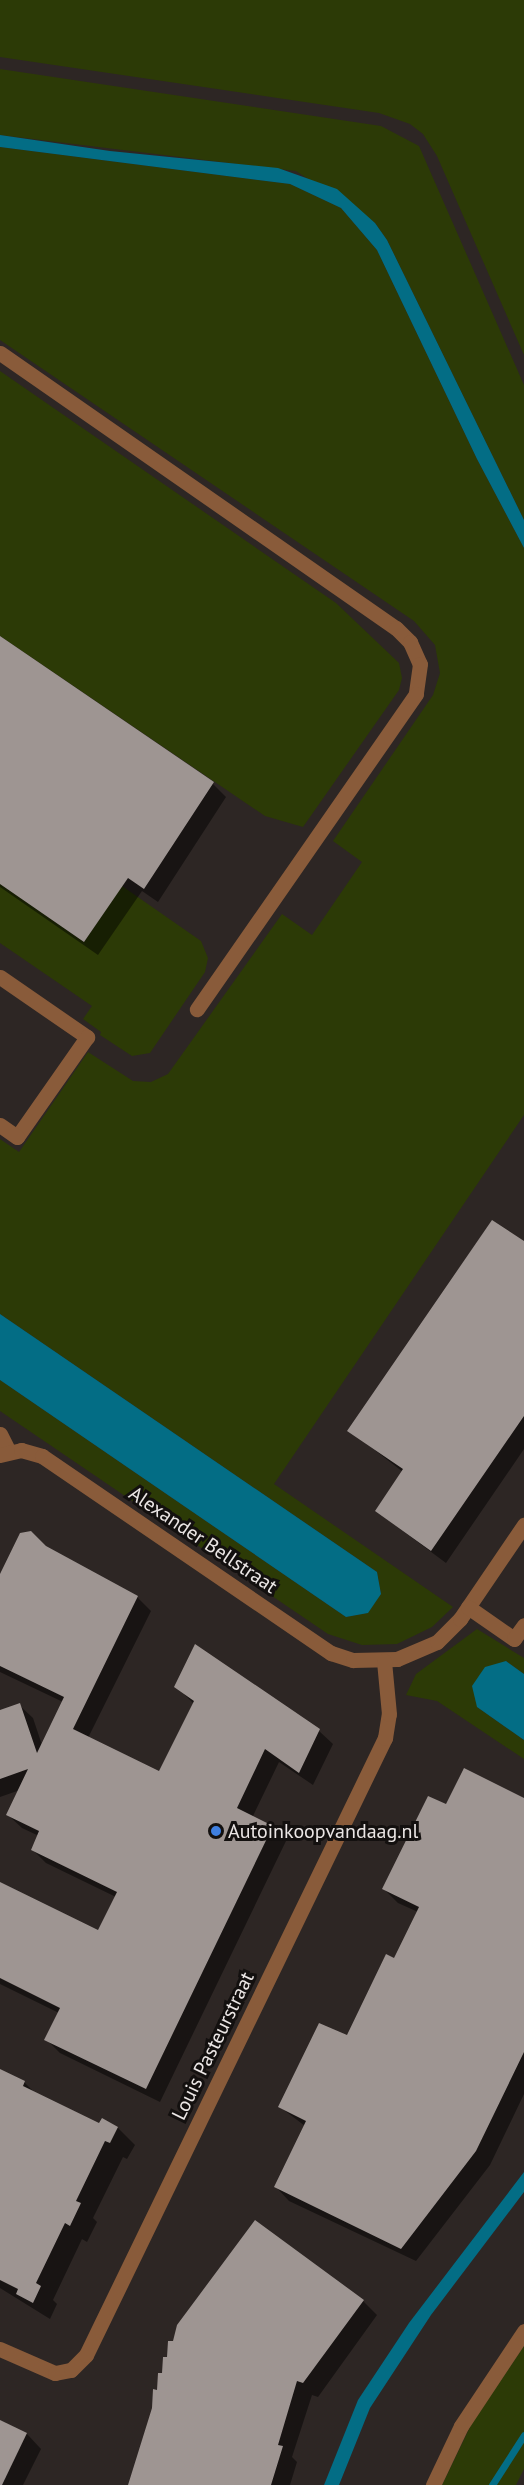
<!DOCTYPE html>
<html>
<head>
<meta charset="utf-8">
<style>
  body { margin:0 }
  #map { position:relative; width:524px; height:2485px; overflow:hidden; background:#2d2624; font-family:"PT Sans",sans-serif }
  div>[style] { position:absolute }
  .green>* { inset:0; background:#2c3a06 }
  .water>* { inset:0; background:#036d85 }
  .shadow>* { inset:0; background:#0007 }
  .stream>* { height:7px; margin:-3.5px; padding:0 3.5px; transform-origin:3.5px; border-radius:3.5px; background:#036d85 }
  .building>* { inset:0; background:#9e9592 }
  .minor>* { height:15px; margin:-7.5px; padding:0 7.5px; transform-origin:7.5px; border-radius:7.5px; background:#895b3a }
  .dots>* { width:16px; height:16px; translate:-50% -50%; box-sizing:border-box; border:3px solid #13100f; border-radius:50% }
  span { translate:-50% -50%; white-space:nowrap; text-align:center; line-height:1.15; -webkit-text-stroke:6px #13100f; paint-order:stroke }
  .street-label { font-size:20px; color:#ebe6e5 }
  .poi-label { font-size:20px; color:#ebe6e5 }
  .left { translate:0 -50%; text-align:left }
</style>
</head>
<body>
<div id="map">
  <div class="green">
    <div style="clip-path:polygon(0 0,524px 0,524px 355px,437px 156px,423px 134px,410px 124px,379px 113px,0 57px)"></div>
    <div style="clip-path:polygon(0 69px,381px 126px,419px 146px,524px 385px,524px 520px,387px 240px,375px 223px,296px 171px,0 135px)"></div>
    <div style="clip-path:polygon(0 147px,290px 184px,341px 208px,377px 250px,477px 459px,524px 548px,524px 1115px,274px 1484px,453px 1607px,432px 1627px,397px 1644px,362px 1645px,328px 1634px,0 1411px,0 1380px,346px 1617px,367px 1613px,381px 1594px,377px 1572px,0 1314px,0 1139px,19px 1152px,88px 1052px,133px 1081px,151px 1082px,168px 1074px,282px 914px,312px 935px,362px 862px,333px 841px,433px 695px,440px 673px,435px 645px,414px 621px,0 340px)"></div>
    <div style="clip-path:polygon(0 371px,336px 603px,399px 663px,402px 678px,399px 690px,303px 827px,265px 816px,0 636px)"></div>
    <div style="clip-path:polygon(0 884px,84px 942px,122px 886px,201px 941px,208px 958px,205px 972px,150px 1053px,132px 1056px,100px 1035px,101px 1032px,83px 1019px,92px 1006px,0 943px)"></div>
    <div style="clip-path:polygon(477px 1629px,524px 1658px,524px 1674px,506px 1661px,477px 1707px,524px 1740px,524px 1759px,437px 1701px,406px 1695px,416px 1674px)"></div>
    <div style="clip-path:polygon(524px 2346px,524px 2469px,516px 2485px,442px 2485px,471px 2425px)"></div>
  </div>
  <div class="water">
    <div style="clip-path:polygon(0 135px,110px 151px,278px 168px,337px 189px,375px 223px,387px 240px,524px 520px,524px 548px,477px 459px,377px 250px,341px 208px,290px 184px,0 147px)"></div>
    <div style="clip-path:polygon(0 1314px,377px 1572px,381px 1594px,368px 1613px,346px 1617px,0 1380px)"></div>
    <div style="clip-path:polygon(506px 1661px,524px 1674px,524px 1740px,477px 1707px,472px 1686px,485px 1667px)"></div>
    <div style="clip-path:polygon(524px 2172px,524px 2192px,431px 2315px,370px 2408px,339px 2485px,324px 2485px,358px 2400px,409px 2323px)"></div>
  </div>
  <div class="shadow">
    <div style="clip-path:polygon(0 638px,213px 784px,226px 797px,158px 902px,142px 891px,98px 955px,0 887px)"></div>
    <div style="clip-path:polygon(524px 1243px,524px 1449px,446px 1563px,376px 1511px,403px 1472px,349px 1430px)"></div>
    <div style="clip-path:polygon(45px 1547px,137px 1597px,151px 1611px,88px 1738px,160px 1773px,194px 1704px,176px 1686px,319px 1731px,333px 1744px,313px 1785px,279px 1762px,252px 1818px,272px 1827px,286px 1841px,160px 2102px,60px 2053px,46px 2039px,59px 2013px,0 1984px,0 1884px,99px 1932px,116px 1897px,46px 1863px,32px 1849px,39px 1836px,22px 1828px,8px 1815px,20px 1790px,0 1797px,0 1711px,19px 1705px,33px 1718px,42px 1745px,63px 1702px,0 1672px,0 1578px)"></div>
    <div style="clip-path:polygon(524px 1800px,524px 2094px,490px 2165px,416px 2261px,289px 2201px,276px 2187px,305px 2126px,280px 2107px,347px 2037px,395px 1960px,418px 1912px,398px 1903px,384px 1889px,447px 1806px)"></div>
    <div style="clip-path:polygon(0 2076px,24px 2082px,36px 2094px,100px 2126px,118px 2128px,135px 2145px,127px 2159px,123px 2157px,93px 2218px,97px 2222px,87px 2242px,82px 2239px,53px 2300px,57px 2304px,50px 2319px,0 2288px)"></div>
    <div style="clip-path:polygon(363px 2301px,377px 2315px,318px 2397px,312px 2395px,292px 2457px,297px 2462px,290px 2485px,130px 2485px,158px 2391px)"></div>
    <div style="clip-path:polygon(0 2421px,27px 2434px,41px 2449px,23px 2485px,0 2485px)"></div>
  </div>
  <div class="stream">
    <div style="left:492px;top:2485px;width:59px;rotate:-57.4deg"></div>
  </div>
  <div class="building">
    <div style="clip-path:polygon(0 636px,214px 782px,144px 889px,128px 878px,84px 942px,0 884px)"></div>
    <div style="clip-path:polygon(492px 1220px,524px 1241px,524px 1416px,431px 1551px,375px 1511px,403px 1469px,347px 1431px)"></div>
    <div style="clip-path:polygon(31px 1531px,46px 1546px,138px 1596px,73px 1729px,159px 1771px,194px 1701px,174px 1687px,195px 1644px,320px 1729px,299px 1773px,265px 1749px,237px 1808px,273px 1826px,146px 2089px,44px 2040px,60px 2008px,0 1978px,0 1882px,98px 1930px,117px 1892px,31px 1850px,39px 1831px,6px 1815px,28px 1769px,0 1779px,0 1710px,20px 1703px,37px 1753px,64px 1697px,0 1666px,0 1574px,20px 1533px)"></div>
    <div style="clip-path:polygon(464px 1768px,524px 1798px,524px 2052px,476px 2151px,401px 2249px,274px 2187px,306px 2121px,278px 2107px,319px 2023px,347px 2035px,386px 1954px,394px 1958px,419px 1907px,382px 1889px,428px 1796px,446px 1804px)"></div>
    <div style="clip-path:polygon(0 2069px,25px 2081px,23px 2086px,99px 2123px,102px 2118px,118px 2127px,110px 2143px,105px 2141px,76px 2201px,81px 2203px,70px 2226px,65px 2223px,36px 2283px,41px 2286px,33px 2303px,16px 2294px,18px 2289px,0 2280px)"></div>
    <div style="clip-path:polygon(255px 2220px,364px 2300px,303px 2383px,297px 2381px,278px 2445px,283px 2446px,271px 2485px,128px 2485px,152px 2408px,153px 2389px,157px 2390px,158px 2373px,162px 2373px,163px 2357px,167px 2357px,168px 2341px,173px 2341px,177px 2325px)"></div>
    <div style="clip-path:polygon(0 2420px,27px 2433px,2px 2485px,0 2485px)"></div>
  </div>
  <div class="minor">
    <div style="left:0;top:353px;width:482px;rotate:34.8deg"></div>
    <div style="left:396px;top:628px;width:20px;rotate:45deg"></div>
    <div style="left:410px;top:642px;width:24px;rotate:66deg"></div>
    <div style="left:420px;top:664px;width:30px;rotate:98deg"></div>
    <div style="left:416px;top:694px;width:384px;rotate:124.8deg"></div>
    <div style="left:0;top:977px;width:106px;rotate:34.6deg"></div>
    <div style="left:87px;top:1037px;width:122px;rotate:125deg"></div>
    <div style="left:17px;top:1137px;width:21px;rotate:-145deg"></div>
    <div style="left:0;top:1434px;width:20px;rotate:63deg"></div>
    <div style="left:0;top:1455px;width:22px;rotate:-13deg"></div>
    <div style="left:21px;top:1450px;width:22px;rotate:16deg"></div>
    <div style="left:42px;top:1456px;width:350px;rotate:34.3deg"></div>
    <div style="left:331px;top:1653px;width:23px;rotate:18deg"></div>
    <div style="left:353px;top:1660px;width:44px;rotate:-1.3deg"></div>
    <div style="left:397px;top:1659px;width:43px;rotate:-23deg"></div>
    <div style="left:437px;top:1642px;width:33px;rotate:-45deg"></div>
    <div style="left:460px;top:1619px;width:114px;rotate:-55.8deg"></div>
    <div style="left:468px;top:1607px;width:56px;rotate:34.8deg"></div>
    <div style="left:514px;top:1639px;width:17px;rotate:-54deg"></div>
    <div style="left:0;top:2349px;width:60px;rotate:23.6deg"></div>
    <div style="left:55px;top:2373px;width:16px;rotate:-11deg"></div>
    <div style="left:71px;top:2370px;width:21px;rotate:-45deg"></div>
    <div style="left:86px;top:2355px;width:686px;rotate:-64.15deg"></div>
    <div style="left:385px;top:1738px;width:24px;rotate:-81deg"></div>
    <div style="left:389px;top:1714px;width:53px;rotate:-95.4deg"></div>
    <div style="left:433px;top:2485px;width:65px;rotate:-64.6deg"></div>
    <div style="left:461px;top:2426px;width:114px;rotate:-56.4deg"></div>
  </div>
  <div class="dots">
    <div style="left:216px;top:1831px;background:#3f7fe0"></div>
  </div>
  <div class="street-label">
    <span style="left:203px;top:1540px;rotate:34deg">Alexander Bellstraat</span>
    <span style="left:213px;top:2046px;rotate:-64deg">Louis Pasteurstraat</span>
  </div>
  <div class="poi-label">
    <span class="left" style="left:228px;top:1831px">Autoinkoopvandaag.nl</span>
  </div>
</div>
</body>
</html>
